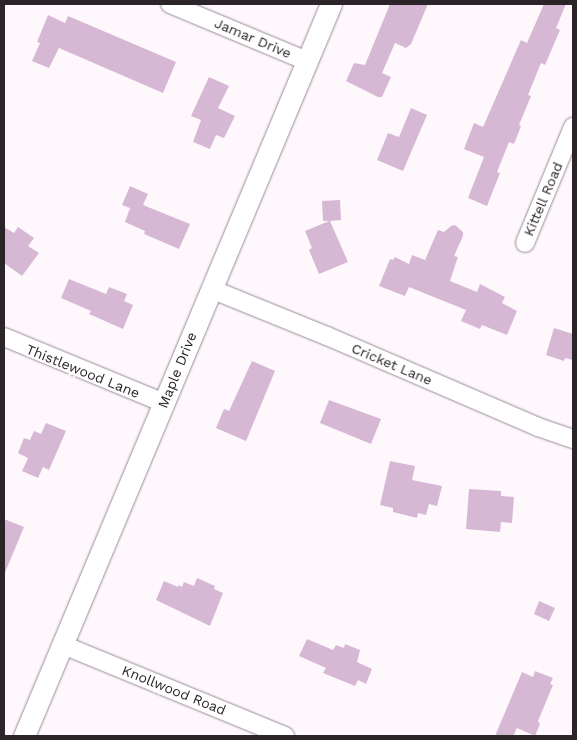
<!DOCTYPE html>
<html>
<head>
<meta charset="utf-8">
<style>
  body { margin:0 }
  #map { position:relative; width:577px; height:740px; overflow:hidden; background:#fef8fd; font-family:"Work Sans",sans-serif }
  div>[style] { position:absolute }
  .building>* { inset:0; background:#d6b8d4 }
  .roads { filter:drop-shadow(0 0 1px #998b98) drop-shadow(0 0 1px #998b98) }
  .minor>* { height:18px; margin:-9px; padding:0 9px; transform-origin:9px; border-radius:9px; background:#fff }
  .tertiary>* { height:21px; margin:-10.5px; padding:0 10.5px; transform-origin:10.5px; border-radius:10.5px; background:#fff }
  span { translate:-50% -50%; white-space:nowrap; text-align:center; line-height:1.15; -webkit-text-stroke:4.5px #fff; paint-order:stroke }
  .street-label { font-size:14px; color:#2b252a }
  .frame { position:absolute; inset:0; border:5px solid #2b252a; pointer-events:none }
</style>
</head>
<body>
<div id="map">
  <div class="building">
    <div style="clip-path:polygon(390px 4px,428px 4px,411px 44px,406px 48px,395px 43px,382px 73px,391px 77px,382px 97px,378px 97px,346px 81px,354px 63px,365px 65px)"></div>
    <div style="clip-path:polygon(544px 4px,566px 4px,556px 28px,560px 30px,545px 65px,541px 63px,528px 95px,531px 96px,519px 125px,521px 126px,514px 144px,509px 142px,497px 172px,500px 173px,487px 206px,468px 198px,484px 157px,464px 149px,474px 123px,483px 127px,521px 40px,527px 43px)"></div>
    <div style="clip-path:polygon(48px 15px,65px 23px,68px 16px,176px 62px,163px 93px,59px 48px,49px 68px,32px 61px,40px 43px,37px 42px)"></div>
    <div style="clip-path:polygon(209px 77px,229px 86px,218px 108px,235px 116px,224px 138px,216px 135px,210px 149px,193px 142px,201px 120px,191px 116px)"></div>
    <div style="clip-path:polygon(411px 108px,427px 115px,403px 171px,377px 160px,388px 133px,399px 137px)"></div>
    <div style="clip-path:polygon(130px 186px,148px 194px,143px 205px,190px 224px,179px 249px,144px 234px,145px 231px,125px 222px,130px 208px,122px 205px)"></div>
    <div style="clip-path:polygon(340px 200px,341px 220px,330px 221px,348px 262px,319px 274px,309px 250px,312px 248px,305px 231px,329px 221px,323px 221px,322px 201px)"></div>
    <div style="clip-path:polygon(455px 225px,463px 232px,463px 236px,454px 256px,458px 257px,450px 281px,477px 292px,480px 284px,505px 297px,502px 303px,517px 311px,507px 335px,482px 325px,480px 329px,461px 321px,466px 310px,409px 287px,405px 296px,379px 286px,390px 259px,393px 260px,395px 257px,409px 264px,412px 255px,425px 260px,438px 230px,444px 232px,451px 226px)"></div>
    <div style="clip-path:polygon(4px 227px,14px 233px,18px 227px,34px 238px,28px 246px,39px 253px,22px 276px,4px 263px)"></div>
    <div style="clip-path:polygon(69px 279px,106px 294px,109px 287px,127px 294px,124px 301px,133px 305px,123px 329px,89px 314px,91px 311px,61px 298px)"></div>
    <div style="clip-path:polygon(554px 328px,573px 334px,573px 360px,565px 358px,564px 361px,546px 355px)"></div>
    <div style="clip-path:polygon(252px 361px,275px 371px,246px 441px,216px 428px,224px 409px,229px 411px)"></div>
    <div style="clip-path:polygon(329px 400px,381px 419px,371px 444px,320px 423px)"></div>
    <div style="clip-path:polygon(46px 423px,66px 431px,49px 470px,43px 467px,38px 478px,22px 471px,28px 458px,18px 453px,24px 438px,30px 440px,34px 431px,41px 434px)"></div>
    <div style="clip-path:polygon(390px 461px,415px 466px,412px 480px,442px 486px,437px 506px,429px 504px,426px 515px,418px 513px,417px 518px,393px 512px,393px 508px,380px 505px)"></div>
    <div style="clip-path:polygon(469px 489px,501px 491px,501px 496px,514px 497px,512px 523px,501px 522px,500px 532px,466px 529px)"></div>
    <div style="clip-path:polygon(4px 519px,24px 527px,4px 575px)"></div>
    <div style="clip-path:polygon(197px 578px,215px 586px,214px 589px,223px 593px,210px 626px,156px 600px,164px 581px,178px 587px,178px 585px,182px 587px,184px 582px,194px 586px)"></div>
    <div style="clip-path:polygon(539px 601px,555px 608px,549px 621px,534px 614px)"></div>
    <div style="clip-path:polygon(307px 639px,333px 650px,336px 645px,344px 648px,345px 644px,360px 650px,357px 662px,372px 669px,366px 684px,358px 680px,355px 686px,323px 673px,326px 668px,299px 656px)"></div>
    <div style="clip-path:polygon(535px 671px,553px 678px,550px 684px,553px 685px,538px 721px,540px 724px,535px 736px,517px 728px,513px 736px,495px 736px,522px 672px,533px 677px)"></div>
  </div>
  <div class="roads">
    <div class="minor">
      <div style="left:170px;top:4px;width:148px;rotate:22.6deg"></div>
      <div style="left:525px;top:243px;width:126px;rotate:-67.5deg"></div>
      <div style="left:211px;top:289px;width:125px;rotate:22.1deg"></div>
      <div style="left:327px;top:336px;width:230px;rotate:23.3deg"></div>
      <div style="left:538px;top:427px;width:37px;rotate:19deg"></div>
      <div style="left:4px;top:337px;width:173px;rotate:22.4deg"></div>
      <div style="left:63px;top:645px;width:240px;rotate:22.3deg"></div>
    </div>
    <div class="tertiary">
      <div style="left:24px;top:736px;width:794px;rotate:-67.25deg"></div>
    </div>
  </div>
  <div class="street-label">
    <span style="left:253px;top:38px;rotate:23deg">Jamar Drive</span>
    <span style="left:543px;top:199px;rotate:-67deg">Kittell Road</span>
    <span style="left:392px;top:364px;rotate:23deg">Cricket Lane</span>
    <span style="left:177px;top:370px;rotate:-68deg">Maple Drive</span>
    <span style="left:83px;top:371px;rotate:22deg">Thistlewood Lane</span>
    <span style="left:174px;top:690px;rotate:22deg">Knollwood Road</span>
  </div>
  <div class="frame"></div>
</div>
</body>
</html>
